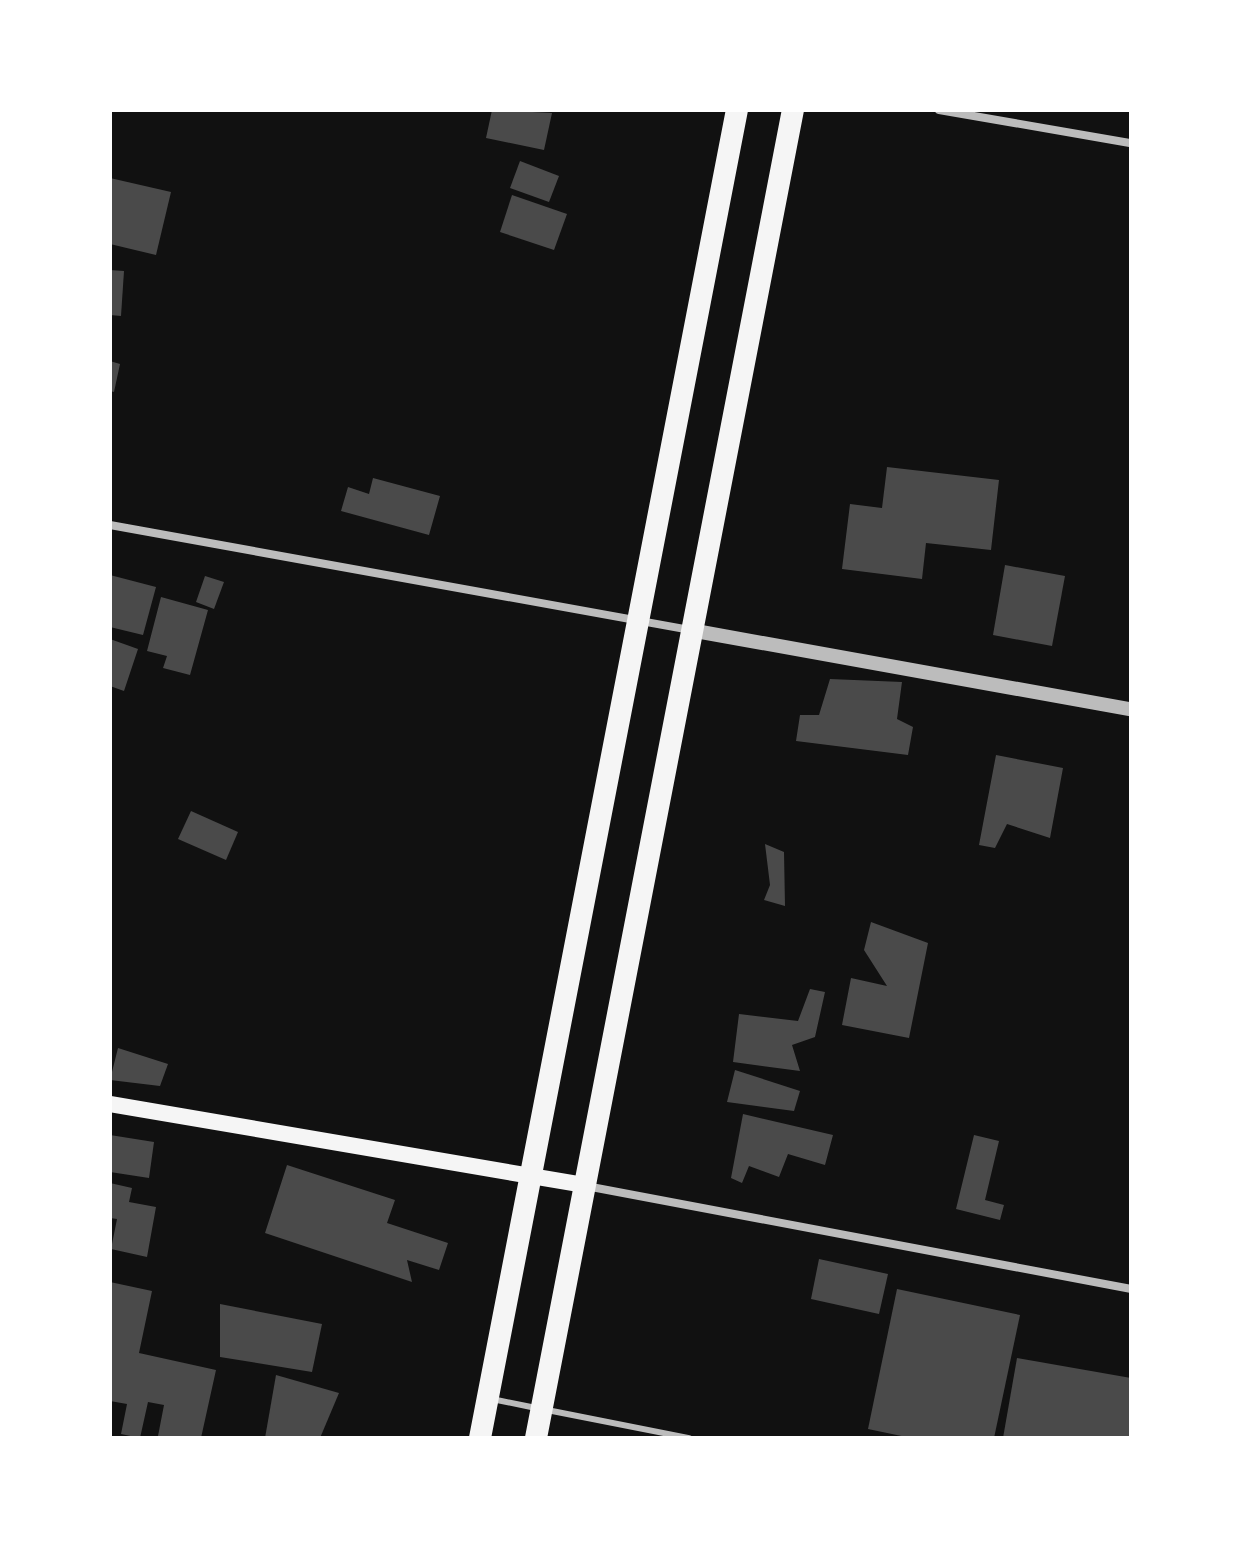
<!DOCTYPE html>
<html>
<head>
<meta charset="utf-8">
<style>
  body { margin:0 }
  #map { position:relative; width:1241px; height:1548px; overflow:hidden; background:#111; font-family:Lato,sans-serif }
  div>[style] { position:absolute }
  .building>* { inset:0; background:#4a4a4a }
  .service>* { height:6px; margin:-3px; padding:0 3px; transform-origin:3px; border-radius:3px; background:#bcbcbc }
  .minor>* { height:8px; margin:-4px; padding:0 4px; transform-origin:4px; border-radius:4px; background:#bcbcbc }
  .tertiary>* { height:14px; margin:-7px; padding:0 7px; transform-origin:7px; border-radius:7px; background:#bcbcbc }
  .secondary>* { height:16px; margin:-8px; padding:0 8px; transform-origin:8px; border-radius:8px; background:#f5f5f5 }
  .trunk>* { height:22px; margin:-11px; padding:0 11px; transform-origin:11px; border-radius:11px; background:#f5f5f5 }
  span { translate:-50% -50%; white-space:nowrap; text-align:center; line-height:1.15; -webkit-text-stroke:7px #fff; paint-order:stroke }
  .frame { position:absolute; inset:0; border:112px solid #fff; pointer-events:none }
</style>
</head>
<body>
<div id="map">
  <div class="building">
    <div style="clip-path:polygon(492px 110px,552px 113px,544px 150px,486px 138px)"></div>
    <div style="clip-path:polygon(520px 161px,559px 176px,549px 202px,510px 188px)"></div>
    <div style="clip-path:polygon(110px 178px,171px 192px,156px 255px,110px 244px)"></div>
    <div style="clip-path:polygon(512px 195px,567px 214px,554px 250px,500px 232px)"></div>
    <div style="clip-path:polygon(110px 270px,124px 271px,121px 316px,110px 315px)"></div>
    <div style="clip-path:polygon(110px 361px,120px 364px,114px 392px,110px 391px)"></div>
    <div style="clip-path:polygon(887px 467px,999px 480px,991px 550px,926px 543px,922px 579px,842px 569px,850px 504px,882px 508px)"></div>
    <div style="clip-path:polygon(373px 478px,440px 496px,429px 535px,341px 511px,348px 487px,369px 494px)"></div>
    <div style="clip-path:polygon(1005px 565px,1065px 576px,1052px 646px,993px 635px)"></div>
    <div style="clip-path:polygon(110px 575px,156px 587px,143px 635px,110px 627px)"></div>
    <div style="clip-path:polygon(205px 576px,224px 582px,214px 609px,196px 602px)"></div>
    <div style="clip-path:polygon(161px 597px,208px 610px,190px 675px,163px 668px,167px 656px,147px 651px)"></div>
    <div style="clip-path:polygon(110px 639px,138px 649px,124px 691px,110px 686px)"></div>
    <div style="clip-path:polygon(830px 679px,902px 682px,897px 719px,913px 727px,908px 755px,796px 741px,800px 715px,819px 715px)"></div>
    <div style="clip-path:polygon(996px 755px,1063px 768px,1050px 838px,1007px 824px,995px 848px,979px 845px)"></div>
    <div style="clip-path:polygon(191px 811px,238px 832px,226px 860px,178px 839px)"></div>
    <div style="clip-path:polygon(765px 844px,784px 852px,785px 906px,764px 900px,770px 885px)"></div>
    <div style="clip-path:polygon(871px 922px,928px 943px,909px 1038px,842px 1025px,851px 978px,887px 986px,864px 950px)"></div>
    <div style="clip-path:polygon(810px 989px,825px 992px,815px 1037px,792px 1045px,800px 1071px,733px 1062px,739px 1014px,798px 1021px)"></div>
    <div style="clip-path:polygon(118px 1048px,168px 1064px,160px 1086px,110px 1080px)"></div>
    <div style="clip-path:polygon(735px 1070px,800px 1091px,794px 1111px,727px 1102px)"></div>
    <div style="clip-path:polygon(743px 1114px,833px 1135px,825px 1165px,788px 1154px,779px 1177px,749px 1166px,742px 1183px,731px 1178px)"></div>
    <div style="clip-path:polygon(110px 1135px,154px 1142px,149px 1178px,110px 1172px)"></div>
    <div style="clip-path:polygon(974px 1135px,999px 1141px,985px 1200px,1004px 1205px,1000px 1220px,956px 1209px)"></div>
    <div style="clip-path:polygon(287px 1165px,395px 1200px,387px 1223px,448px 1243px,439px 1270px,407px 1260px,412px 1282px,265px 1233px)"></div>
    <div style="clip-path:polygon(110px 1183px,132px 1188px,129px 1202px,156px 1207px,147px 1257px,111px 1249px,117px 1219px,110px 1218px)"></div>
    <div style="clip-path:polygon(819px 1259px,888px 1274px,879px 1314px,811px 1299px)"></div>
    <div style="clip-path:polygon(110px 1282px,152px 1291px,139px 1353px,216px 1370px,201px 1438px,158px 1436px,164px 1405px,148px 1402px,140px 1438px,121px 1434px,127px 1404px,110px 1401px)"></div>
    <div style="clip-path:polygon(897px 1289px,1020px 1315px,994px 1438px,911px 1438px,868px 1429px)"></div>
    <div style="clip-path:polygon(220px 1304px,322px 1324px,312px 1372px,220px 1357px)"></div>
    <div style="clip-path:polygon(1017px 1358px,1131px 1378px,1131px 1438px,1003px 1438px)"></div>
    <div style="clip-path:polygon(276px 1375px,339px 1393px,320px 1438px,265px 1438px)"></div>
  </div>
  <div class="service">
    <div style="left:492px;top:1399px;width:45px;rotate:11.6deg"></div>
    <div style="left:547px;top:1410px;width:145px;rotate:11.2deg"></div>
  </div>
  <div class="minor">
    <div style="left:939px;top:110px;width:195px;rotate:9.8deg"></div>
    <div style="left:110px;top:525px;width:589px;rotate:10.26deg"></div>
    <div style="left:586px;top:1186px;width:555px;rotate:10.7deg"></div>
  </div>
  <div class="tertiary">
    <div style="left:690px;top:630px;width:448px;rotate:10.2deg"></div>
  </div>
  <div class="secondary">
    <div style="left:110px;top:1104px;width:482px;rotate:9.7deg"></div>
  </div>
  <div class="trunk">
    <div style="left:480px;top:1438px;width:1353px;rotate:-79.05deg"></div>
    <div style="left:536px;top:1438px;width:1353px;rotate:-79.05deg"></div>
  </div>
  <div class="frame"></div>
</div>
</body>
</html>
